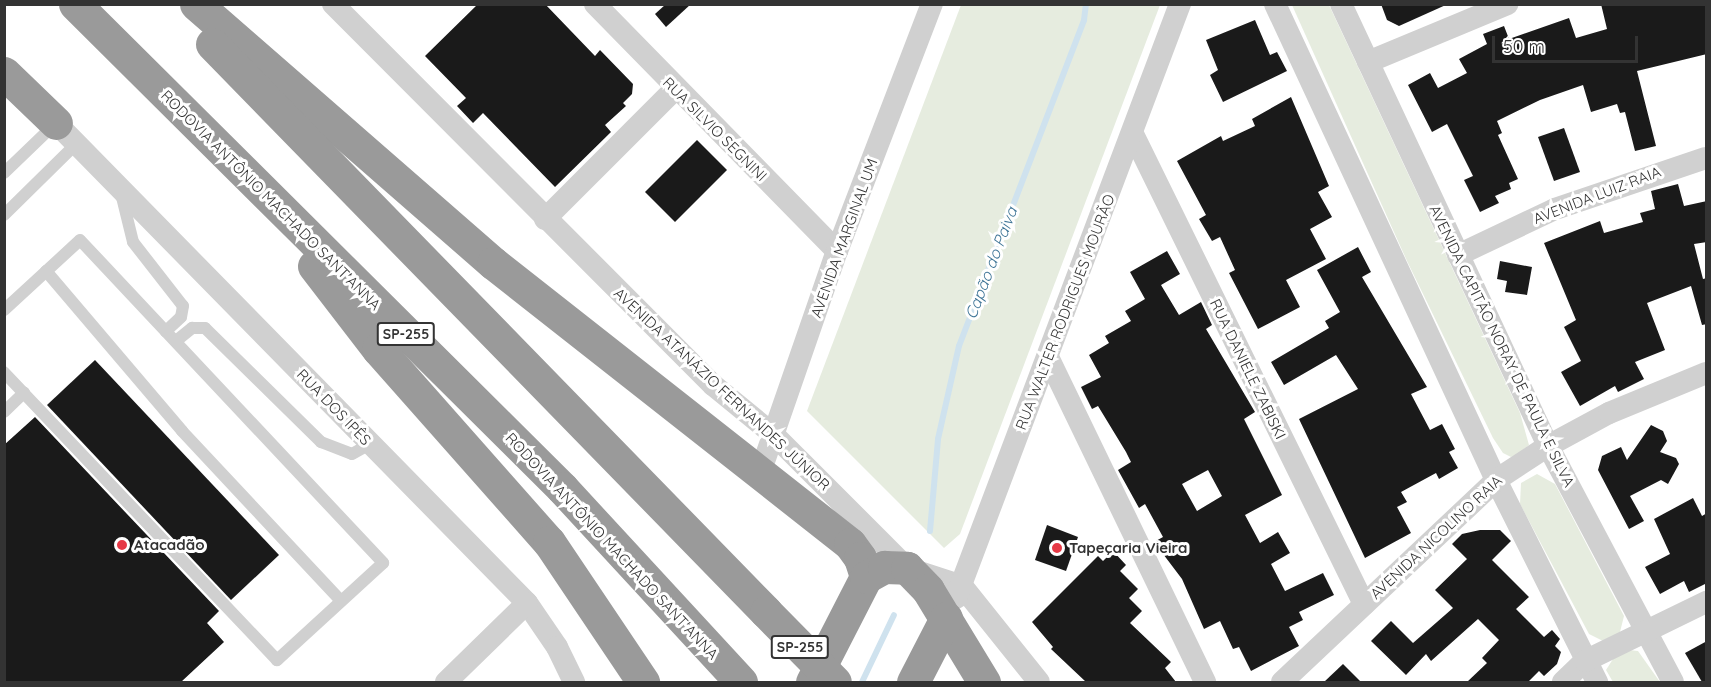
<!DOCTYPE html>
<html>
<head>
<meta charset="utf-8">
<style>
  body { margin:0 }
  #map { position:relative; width:1711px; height:687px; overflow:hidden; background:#fff; font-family:Quicksand,sans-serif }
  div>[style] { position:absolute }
  .green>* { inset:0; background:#e6ecdf }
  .stream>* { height:6px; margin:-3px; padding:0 3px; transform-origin:3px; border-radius:3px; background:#cfe2ee }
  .building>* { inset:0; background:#1a1a1a }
  .lane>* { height:12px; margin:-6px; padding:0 6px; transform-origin:6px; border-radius:6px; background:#d0d0d0 }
  .street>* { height:22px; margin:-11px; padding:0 11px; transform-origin:11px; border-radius:11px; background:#d0d0d0 }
  .highway>* { height:33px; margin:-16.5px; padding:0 16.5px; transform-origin:16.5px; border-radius:16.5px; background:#9a9a9a }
  .highway-bridge>* { height:33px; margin:-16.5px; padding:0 16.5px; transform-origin:16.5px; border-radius:16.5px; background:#9a9a9a }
  .dots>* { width:16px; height:16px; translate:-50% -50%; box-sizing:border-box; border:3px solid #fff; border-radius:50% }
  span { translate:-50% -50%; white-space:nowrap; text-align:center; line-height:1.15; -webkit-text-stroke:6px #fff; paint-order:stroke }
  .shield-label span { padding:2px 4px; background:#fff; border:2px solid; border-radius:4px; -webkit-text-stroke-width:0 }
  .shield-label { font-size:14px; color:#333; font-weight:700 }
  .street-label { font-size:15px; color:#333 }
  .poi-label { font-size:15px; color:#333; font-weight:700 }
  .left { translate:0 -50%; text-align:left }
  .water-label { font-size:16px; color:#3f7597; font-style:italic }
  .frame { position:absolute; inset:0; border:6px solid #333; pointer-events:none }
  .scale { position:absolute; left:1492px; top:36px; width:146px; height:27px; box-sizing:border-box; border:3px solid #333; border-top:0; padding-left:8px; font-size:18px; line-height:21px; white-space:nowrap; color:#333; -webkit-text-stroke:4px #fff; paint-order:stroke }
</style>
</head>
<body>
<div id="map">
  <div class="green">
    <div style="clip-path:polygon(961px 5px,1160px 5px,960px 534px,944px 548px,807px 411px)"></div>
    <div style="clip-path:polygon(1292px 5px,1329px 5px,1520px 413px,1529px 445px,1518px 454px,1511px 457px,1503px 453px,1493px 438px,1407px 261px)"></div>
    <div style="clip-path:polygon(1537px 474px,1555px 484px,1624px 616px,1619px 636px,1605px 642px,1589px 634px,1520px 504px,1521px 483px)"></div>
    <div style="clip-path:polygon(1629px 650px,1638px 651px,1660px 682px,1613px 682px,1606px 670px,1613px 659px)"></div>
  </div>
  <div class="stream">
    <div style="left:930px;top:531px;width:92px;rotate:-85deg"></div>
    <div style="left:938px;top:439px;width:95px;rotate:-77.3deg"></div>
    <div style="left:959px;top:346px;width:349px;rotate:-69deg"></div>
    <div style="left:1084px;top:20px;width:16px;rotate:-83deg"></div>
    <div style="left:862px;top:682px;width:74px;rotate:-64.5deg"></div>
  </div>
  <div class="building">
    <div style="clip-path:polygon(478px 4px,545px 4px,595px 56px,600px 50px,633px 84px,632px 94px,623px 103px,626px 106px,605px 125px,611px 132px,555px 187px,483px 113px,473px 123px,457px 106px,466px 98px,425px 56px)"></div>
    <div style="clip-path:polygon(666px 4px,691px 4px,666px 27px,655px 14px)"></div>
    <div style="clip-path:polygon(1381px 4px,1448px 4px,1399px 26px,1387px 20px)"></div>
    <div style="clip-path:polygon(1601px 4px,1707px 4px,1707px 54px,1637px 71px,1656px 146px,1635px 151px,1625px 112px,1620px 113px,1617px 104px,1591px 112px,1583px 85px,1540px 100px,1497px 121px,1502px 133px,1498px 135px,1518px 179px,1509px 183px,1511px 189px,1495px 196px,1499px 203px,1480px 212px,1464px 180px,1473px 176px,1447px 124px,1432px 132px,1408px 85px,1430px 73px,1438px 88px,1467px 73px,1459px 59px,1487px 44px,1483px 34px,1504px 26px,1509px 39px,1569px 18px,1576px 38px,1607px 29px)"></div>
    <div style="clip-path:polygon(1255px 20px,1270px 55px,1277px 52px,1287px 71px,1223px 102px,1210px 75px,1218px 70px,1206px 40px)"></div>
    <div style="clip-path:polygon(1291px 97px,1329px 186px,1318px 192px,1332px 217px,1310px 229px,1326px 259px,1286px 280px,1300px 307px,1258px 329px,1229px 273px,1235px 270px,1220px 237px,1212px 241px,1199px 219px,1206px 215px,1177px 161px,1221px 136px,1223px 141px,1255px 126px,1252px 119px)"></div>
    <div style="clip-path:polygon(1564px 128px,1580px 172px,1554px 181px,1538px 137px)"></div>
    <div style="clip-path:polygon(697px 140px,727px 170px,675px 222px,645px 192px)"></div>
    <div style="clip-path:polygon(1678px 184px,1684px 206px,1707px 201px,1707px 242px,1694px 244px,1703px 279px,1707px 278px,1707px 324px,1702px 325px,1691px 286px,1647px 303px,1665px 350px,1635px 362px,1644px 379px,1618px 392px,1615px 386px,1580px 406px,1561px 372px,1581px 361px,1564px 327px,1576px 320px,1544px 243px,1600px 221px,1604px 233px,1643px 222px,1640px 213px,1655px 209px,1651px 191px)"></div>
    <div style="clip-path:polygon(1358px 247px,1371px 272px,1362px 277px,1427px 387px,1411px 394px,1430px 430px,1442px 424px,1455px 449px,1449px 452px,1458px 468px,1439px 479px,1436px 473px,1401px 492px,1407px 502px,1397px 507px,1411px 533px,1365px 558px,1299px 419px,1358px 389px,1336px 355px,1284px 385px,1271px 362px,1329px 328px,1325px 321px,1340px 312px,1317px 270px)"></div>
    <div style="clip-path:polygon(evenodd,1167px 251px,1180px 274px,1161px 285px,1179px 315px,1201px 302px,1212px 325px,1206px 329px,1255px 412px,1244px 419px,1282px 495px,1245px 515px,1260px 543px,1278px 532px,1290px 553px,1271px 564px,1285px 591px,1323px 573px,1334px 595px,1299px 612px,1303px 620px,1289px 627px,1299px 646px,1251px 671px,1239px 647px,1233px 649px,1220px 621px,1204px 629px,1182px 579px,1154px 542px,1163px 537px,1145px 504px,1139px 508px,1118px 470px,1131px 462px,1126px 452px,1098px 406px,1092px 409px,1081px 387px,1101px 377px,1089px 355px,1109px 343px,1105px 336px,1131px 321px,1125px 311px,1145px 299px,1130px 272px,1167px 251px,1208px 470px,1222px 496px,1197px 511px,1182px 484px,1208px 470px)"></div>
    <div style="clip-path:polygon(1500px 261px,1532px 267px,1527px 295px,1505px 292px,1507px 281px,1497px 279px)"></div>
    <div style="clip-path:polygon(95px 360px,279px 555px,231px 600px,47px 405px)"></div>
    <div style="clip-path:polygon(35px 417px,219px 611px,207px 623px,224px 642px,181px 682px,4px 682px,4px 445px)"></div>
    <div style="clip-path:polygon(1651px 425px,1663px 431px,1667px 441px,1660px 452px,1676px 458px,1679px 464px,1668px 484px,1661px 480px,1630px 496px,1644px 521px,1629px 529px,1598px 470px,1602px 456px,1621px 447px,1627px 460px)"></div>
    <div style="clip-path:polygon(1693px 498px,1702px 516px,1707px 513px,1707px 583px,1689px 592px,1684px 581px,1660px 594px,1645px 567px,1670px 554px,1654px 519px)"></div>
    <div style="clip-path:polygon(1047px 525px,1078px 537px,1066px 571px,1035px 560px)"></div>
    <div style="clip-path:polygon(1480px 530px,1500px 530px,1511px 541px,1492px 560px,1529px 597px,1516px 609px,1544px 637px,1552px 630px,1560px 639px,1555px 646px,1561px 652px,1557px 664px,1544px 676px,1539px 671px,1528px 682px,1467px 682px,1487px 663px,1482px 658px,1499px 640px,1478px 619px,1431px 661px,1426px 654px,1406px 675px,1371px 641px,1391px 621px,1413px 643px,1453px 608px,1435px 590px,1467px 559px,1452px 544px,1462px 534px)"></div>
    <div style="clip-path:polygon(1113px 551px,1126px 565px,1120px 571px,1138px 589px,1129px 598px,1142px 611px,1130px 623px,1171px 662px,1165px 668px,1176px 682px,1086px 682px,1051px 649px,1053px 647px,1032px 622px,1098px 556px,1103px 561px)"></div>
    <div style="clip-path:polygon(1707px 641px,1707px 682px,1702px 682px,1685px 653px)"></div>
    <div style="clip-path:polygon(1343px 664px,1361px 682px,1324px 682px)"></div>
  </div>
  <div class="lane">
    <div style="left:4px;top:173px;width:71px;rotate:-43.9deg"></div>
    <div style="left:121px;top:193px;width:50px;rotate:76.2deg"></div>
    <div style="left:133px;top:242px;width:81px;rotate:52deg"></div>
    <div style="left:183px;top:306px;width:11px;rotate:100deg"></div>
    <div style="left:181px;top:317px;width:21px;rotate:137deg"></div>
    <div style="left:4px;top:215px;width:103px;rotate:-44.6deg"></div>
    <div style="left:46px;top:271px;width:210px;rotate:49.6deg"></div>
    <div style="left:182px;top:431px;width:231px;rotate:46.9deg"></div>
    <div style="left:4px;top:310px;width:103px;rotate:-42.6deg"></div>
    <div style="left:80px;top:240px;width:443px;rotate:46.8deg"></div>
    <div style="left:383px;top:563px;width:144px;rotate:137.5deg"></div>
    <div style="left:277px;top:660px;width:397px;rotate:-133.5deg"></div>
    <div style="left:176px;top:341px;width:21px;rotate:-39deg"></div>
    <div style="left:192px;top:328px;width:13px"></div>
    <div style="left:205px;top:328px;width:163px;rotate:44.5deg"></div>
    <div style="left:321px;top:442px;width:33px;rotate:21deg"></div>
    <div style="left:352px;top:454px;width:21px;rotate:-29deg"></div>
    <div style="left:4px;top:412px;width:28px;rotate:-44deg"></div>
  </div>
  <div class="street">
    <div style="left:333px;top:4px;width:538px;rotate:45.08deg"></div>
    <div style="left:713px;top:385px;width:79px;rotate:39.3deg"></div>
    <div style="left:774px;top:435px;width:188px;rotate:45deg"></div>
    <div style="left:907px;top:568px;width:58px;rotate:18.1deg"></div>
    <div style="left:962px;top:586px;width:123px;rotate:51.3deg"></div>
    <div style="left:595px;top:4px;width:346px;rotate:45.6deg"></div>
    <div style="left:1275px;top:4px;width:525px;rotate:65.1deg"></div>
    <div style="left:1496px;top:480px;width:226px;rotate:63.4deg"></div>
    <div style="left:1341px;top:4px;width:488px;rotate:64.9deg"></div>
    <div style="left:1548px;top:446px;width:267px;rotate:62.1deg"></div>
    <div style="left:1368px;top:62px;width:151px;rotate:-22.6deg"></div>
    <div style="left:56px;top:123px;width:672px;rotate:45.54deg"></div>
    <div style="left:527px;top:603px;width:53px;rotate:55.7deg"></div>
    <div style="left:557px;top:647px;width:39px;rotate:64deg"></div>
    <div style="left:1133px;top:134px;width:524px;rotate:63.83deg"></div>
    <div style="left:545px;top:219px;width:184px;rotate:-45deg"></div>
    <div style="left:1458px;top:255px;width:107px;rotate:-25.4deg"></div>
    <div style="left:1555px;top:209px;width:159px;rotate:-18.7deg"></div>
    <div style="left:1048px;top:357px;width:361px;rotate:64.2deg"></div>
    <div style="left:760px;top:473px;width:235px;rotate:-70.9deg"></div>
    <div style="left:837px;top:251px;width:265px;rotate:-69deg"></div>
    <div style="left:956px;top:598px;width:635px;rotate:-69.34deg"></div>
    <div style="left:446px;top:682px;width:113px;rotate:-44.3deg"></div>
    <div style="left:1282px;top:682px;width:294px;rotate:-43.3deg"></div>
    <div style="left:1496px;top:480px;width:62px;rotate:-33.2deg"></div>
    <div style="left:1548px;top:446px;width:69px;rotate:-28.4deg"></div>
    <div style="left:1609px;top:413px;width:105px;rotate:-22.4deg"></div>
    <div style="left:1563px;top:682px;width:30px;rotate:-44deg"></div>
    <div style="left:1585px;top:661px;width:135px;rotate:-26deg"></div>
  </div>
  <div class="highway">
    <div style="left:75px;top:4px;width:687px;rotate:44.82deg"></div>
    <div style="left:562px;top:488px;width:264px;rotate:47.3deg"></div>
    <div style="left:196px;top:4px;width:394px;rotate:41.1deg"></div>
    <div style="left:493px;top:263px;width:454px;rotate:38.2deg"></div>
    <div style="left:850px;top:544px;width:17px;rotate:54deg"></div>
    <div style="left:860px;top:558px;width:20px;rotate:72deg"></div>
    <div style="left:212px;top:44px;width:793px;rotate:45.71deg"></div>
    <div style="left:4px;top:73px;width:72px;rotate:43.9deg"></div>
    <div style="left:314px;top:266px;width:105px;rotate:52.4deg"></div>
    <div style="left:378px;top:349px;width:258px;rotate:48.5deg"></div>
    <div style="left:549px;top:542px;width:169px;rotate:56.1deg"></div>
    <div style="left:812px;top:682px;width:118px;rotate:-62.8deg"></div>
    <div style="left:866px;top:577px;width:21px;rotate:-29deg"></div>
    <div style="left:884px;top:567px;width:23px;rotate:2deg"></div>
    <div style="left:907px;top:568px;width:30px;rotate:46deg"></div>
    <div style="left:928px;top:590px;width:108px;rotate:58.7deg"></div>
    <div style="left:913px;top:682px;width:72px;rotate:-62.7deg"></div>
  </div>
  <div class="highway-bridge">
    <div style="left:766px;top:612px;width:98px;rotate:45.4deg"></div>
  </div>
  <div class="dots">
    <div style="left:122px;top:545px;background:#e63946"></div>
    <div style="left:1057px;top:548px;background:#e63946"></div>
  </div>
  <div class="shield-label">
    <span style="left:406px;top:334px">SP-255</span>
    <span style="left:800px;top:647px">SP-255</span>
  </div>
  <div class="street-label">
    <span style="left:715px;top:129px;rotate:45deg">RUA SILVIO SEGNINI</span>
    <span style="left:1597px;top:195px;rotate:-21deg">AVENIDA LUIZ RAIA</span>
    <span style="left:271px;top:200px;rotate:45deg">RODOVIA ANTÔNIO MACHADO SANT'ANNA</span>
    <span style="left:844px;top:238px;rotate:-70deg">AVENIDA MARGINAL UM</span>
    <span style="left:1065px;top:312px;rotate:-69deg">RUA WALTER RODRIGUES MOURÃO</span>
    <span style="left:1502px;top:346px;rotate:64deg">AVENIDA CAPITÃO NORAY DE PAULA E SILVA</span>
    <span style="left:1248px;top:369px;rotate:64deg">RUA DANIELE ZABISKI</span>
    <span style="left:722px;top:389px;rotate:43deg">AVENIDA ATANÁZIO FERNANDES JÚNIOR</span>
    <span style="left:334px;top:407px;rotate:46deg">RUA DOS IPÊS</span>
    <span style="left:1436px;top:537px;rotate:-43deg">AVENIDA NICOLINO RAIA</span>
    <span style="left:612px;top:546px;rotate:47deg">RODOVIA ANTÔNIO MACHADO SANT'ANNA</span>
  </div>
  <div class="poi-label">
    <span class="left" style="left:134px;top:545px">Atacadão</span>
    <span class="left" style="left:1069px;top:548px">Tapeçaria Vieira</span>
  </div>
  <div class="water-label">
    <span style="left:991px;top:263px;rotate:-69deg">Capão do Paiva</span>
  </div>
  <div class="frame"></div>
  <div class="scale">50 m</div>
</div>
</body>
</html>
